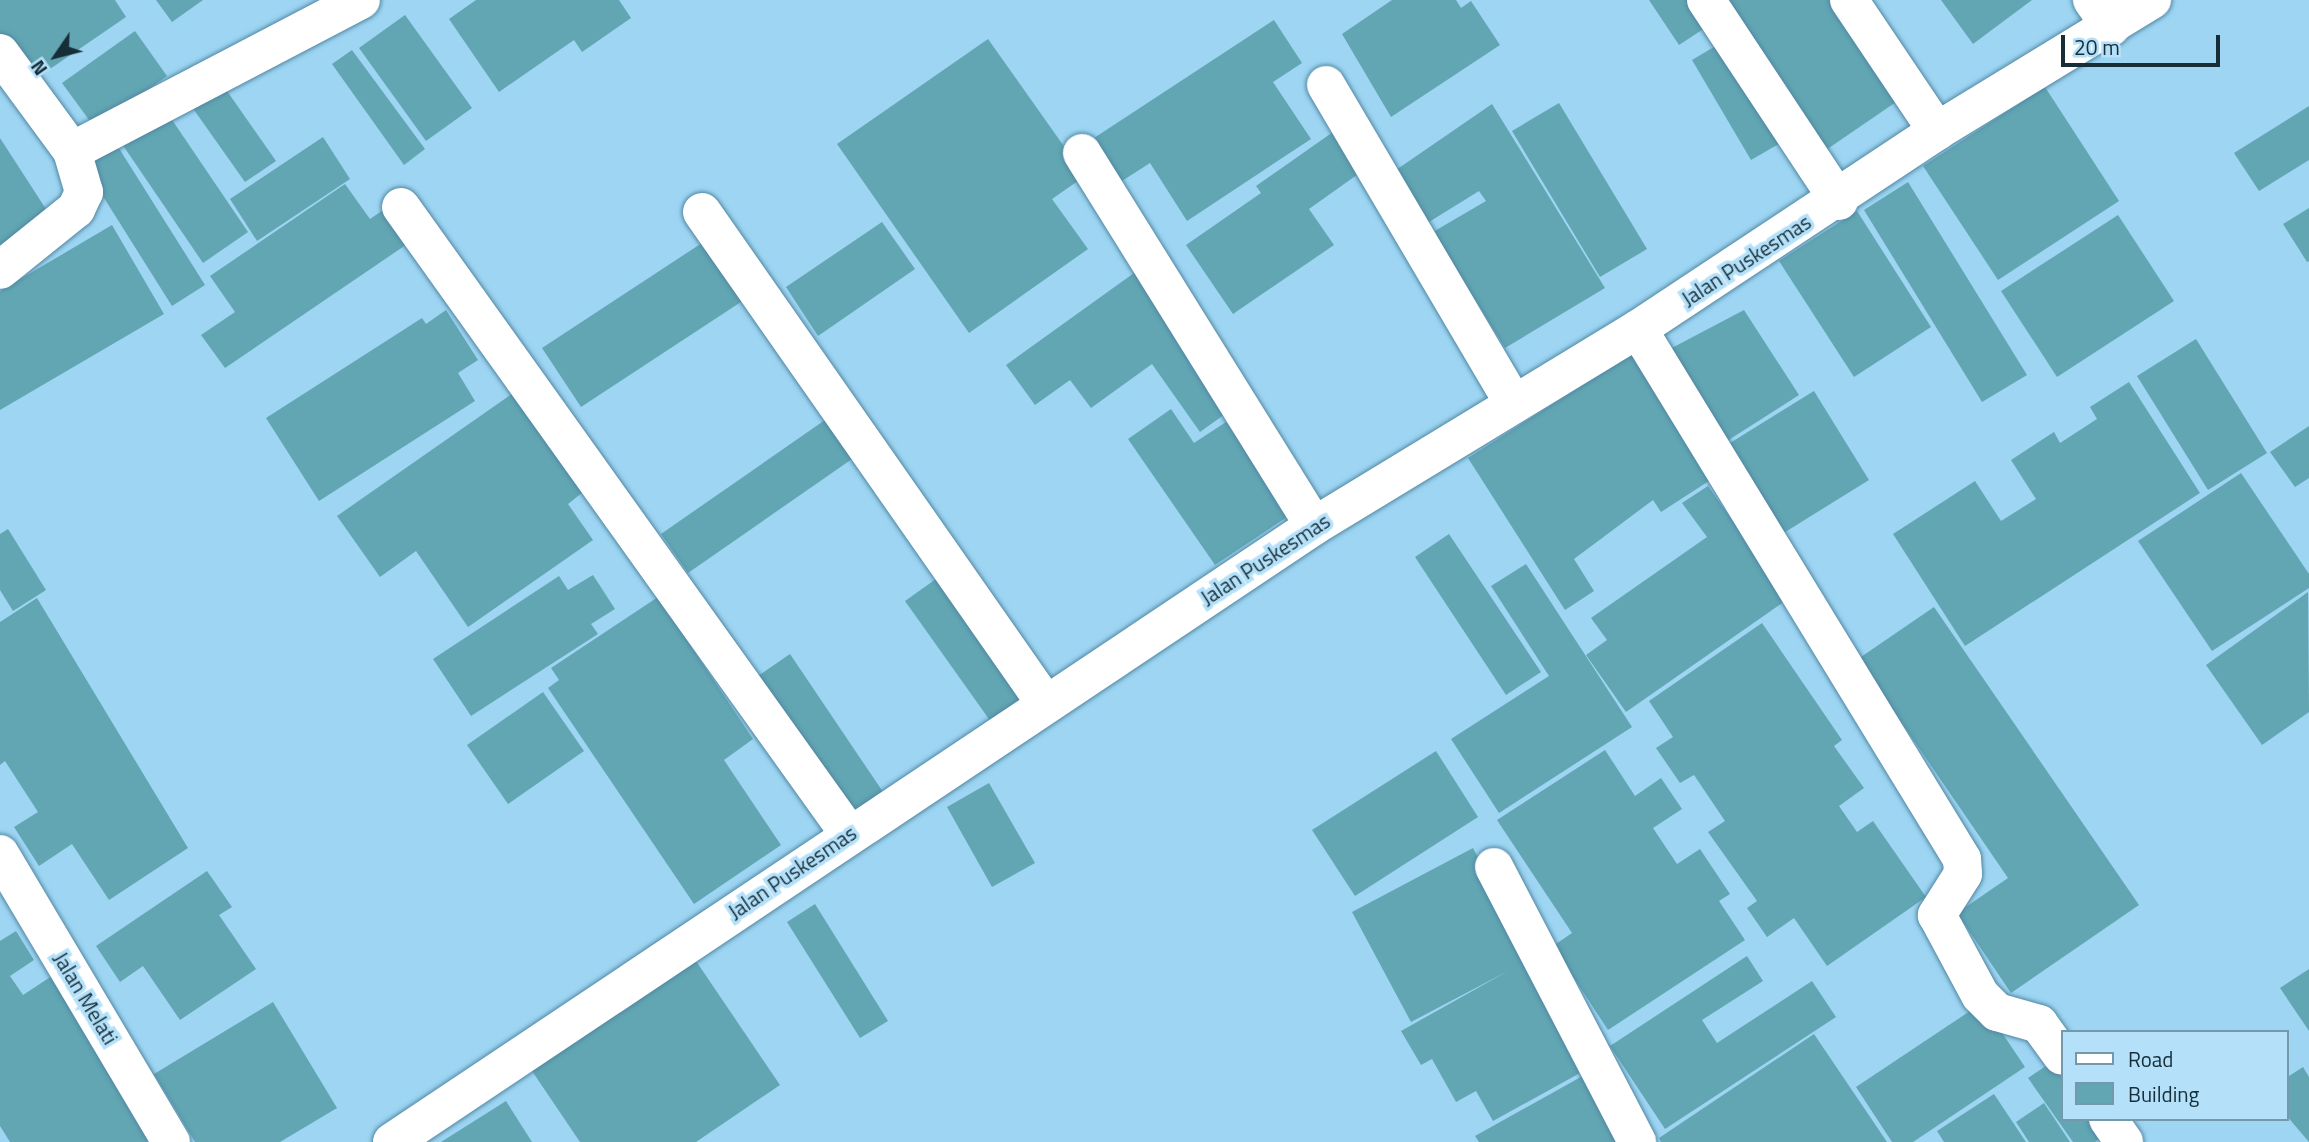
<!DOCTYPE html>
<html>
<head>
<meta charset="utf-8">
<style>
  body { margin:0 }
  #map { position:relative; width:2309px; height:1142px; overflow:hidden; background:#9dd5f3; font-family:"Titillium Web",sans-serif }
  div>[style] { position:absolute }
  .building>* { inset:0; background:#62a6b3 }
  .roads { filter:drop-shadow(0 0 2px #5187a2) drop-shadow(0 0 2px #5187a2) }
  .minor>* { height:38px; margin:-19px; padding:0 19px; transform-origin:19px; border-radius:19px; background:#fff }
  span { translate:-50% -50%; white-space:nowrap; text-align:center; line-height:1.15; -webkit-text-stroke:7px #b4e1f9; paint-order:stroke }
  .street-label { font-size:21px; color:#172e39 }
  .legend { position:absolute; left:2061px; top:1030px; width:228px; height:91px; box-sizing:border-box; background:#b4e1f9; border:2px solid #7599ac; margin:0; padding:9px 12px; list-style:none; font-size:21px; color:#172e39 }
  .legend li { display:flex; align-items:center; gap:14px; height:35px }
  .legend b { width:35px; border:2px solid #7599ac }
  .north { position:absolute; left:21px; top:21px; width:70px; height:70px; -webkit-text-stroke:5px #b4e1f9; paint-order:stroke; rotate:235deg; font-size:19px; font-weight:700; line-height:28px; text-align:center; color:#172e39 }
  .north::after { content:''; display:block; margin:auto; width:24px; height:32px; background:#172e39; clip-path:polygon(50% 0,100% 100%,50% 72%,0 100%) }
  .scale { position:absolute; left:2061px; top:35px; width:159px; height:32px; box-sizing:border-box; border:4px solid #172e39; border-top:0; padding-left:9px; font-size:21px; line-height:24px; white-space:nowrap; color:#172e39; -webkit-text-stroke:5px #b4e1f9; paint-order:stroke }
</style>
</head>
<body>
<div id="map">
  <div class="building">
    <div style="clip-path:polygon(0 0,115px 0,126px 17px,31px 82px,0 36px)"></div>
    <div style="clip-path:polygon(156px 0,203px 0,172px 22px)"></div>
    <div style="clip-path:polygon(476px 0,619px 0,631px 18px,582px 52px,574px 40px,499px 92px,449px 19px)"></div>
    <div style="clip-path:polygon(1392px 0,1456px 0,1461px 8px,1471px 1px,1500px 45px,1391px 117px,1342px 34px)"></div>
    <div style="clip-path:polygon(1649px 0,1695px 0,1711px 24px,1679px 45px)"></div>
    <div style="clip-path:polygon(1720px 0,1831px 0,1899px 100px,1823px 152px)"></div>
    <div style="clip-path:polygon(1941px 0,2032px 0,1973px 44px)"></div>
    <div style="clip-path:polygon(405px 15px,472px 108px,426px 141px,359px 48px)"></div>
    <div style="clip-path:polygon(1274px 20px,1302px 63px,1273px 82px,1311px 139px,1187px 221px,1150px 163px,1122px 181px,1094px 138px)"></div>
    <div style="clip-path:polygon(135px 31px,167px 76px,95px 128px,62px 83px)"></div>
    <div style="clip-path:polygon(988px 39px,1085px 176px,1052px 199px,1088px 249px,969px 333px,837px 144px)"></div>
    <div style="clip-path:polygon(1724px 41px,1784px 141px,1751px 160px,1692px 60px)"></div>
    <div style="clip-path:polygon(352px 50px,425px 149px,404px 165px,332px 64px)"></div>
    <div style="clip-path:polygon(218px 78px,276px 161px,245px 182px,187px 100px)"></div>
    <div style="clip-path:polygon(2045px 87px,2119px 201px,1998px 280px,1923px 166px)"></div>
    <div style="clip-path:polygon(1559px 103px,1647px 249px,1600px 277px,1512px 131px)"></div>
    <div style="clip-path:polygon(1492px 104px,1605px 288px,1505px 348px,1433px 232px,1486px 201px,1479px 191px,1429px 222px,1396px 170px)"></div>
    <div style="clip-path:polygon(2309px 106px,2309px 160px,2259px 191px,2234px 153px)"></div>
    <div style="clip-path:polygon(164px 108px,248px 232px,203px 263px,118px 138px)"></div>
    <div style="clip-path:polygon(1333px 132px,1361px 172px,1309px 209px,1334px 245px,1233px 314px,1186px 245px,1261px 193px,1256px 186px)"></div>
    <div style="clip-path:polygon(323px 137px,350px 179px,257px 241px,230px 199px)"></div>
    <div style="clip-path:polygon(0 138px,53px 220px,0 254px)"></div>
    <div style="clip-path:polygon(115px 142px,205px 285px,172px 306px,82px 163px)"></div>
    <div style="clip-path:polygon(1908px 182px,2027px 375px,1982px 402px,1864px 210px)"></div>
    <div style="clip-path:polygon(345px 184px,370px 219px,392px 204px,416px 238px,225px 368px,201px 335px,235px 312px,210px 276px)"></div>
    <div style="clip-path:polygon(2309px 208px,2309px 261px,2307px 262px,2283px 224px)"></div>
    <div style="clip-path:polygon(1857px 211px,1931px 327px,1854px 377px,1779px 261px)"></div>
    <div style="clip-path:polygon(2118px 215px,2174px 301px,2057px 377px,2001px 291px)"></div>
    <div style="clip-path:polygon(882px 222px,915px 269px,818px 336px,786px 287px)"></div>
    <div style="clip-path:polygon(112px 225px,164px 314px,0 410px,0 291px)"></div>
    <div style="clip-path:polygon(708px 239px,747px 298px,581px 407px,542px 348px)"></div>
    <div style="clip-path:polygon(1134px 273px,1232px 409px,1200px 432px,1152px 364px,1091px 408px,1070px 380px,1035px 405px,1006px 365px)"></div>
    <div style="clip-path:polygon(446px 310px,478px 360px,458px 373px,475px 401px,319px 501px,266px 418px,422px 318px,426px 324px)"></div>
    <div style="clip-path:polygon(1744px 310px,1799px 395px,1727px 441px,1668px 350px)"></div>
    <div style="clip-path:polygon(2196px 339px,2267px 453px,2208px 490px,2137px 376px)"></div>
    <div style="clip-path:polygon(1628px 348px,1712px 479px,1661px 512px,1653px 500px,1574px 559px,1594px 591px,1565px 610px,1468px 458px,1581px 386px,1577px 380px)"></div>
    <div style="clip-path:polygon(2129px 382px,2200px 493px,1965px 646px,1893px 534px,1975px 481px,2001px 521px,2036px 499px,2011px 460px,2054px 432px,2060px 443px,2097px 419px,2090px 407px)"></div>
    <div style="clip-path:polygon(519px 389px,583px 492px,568px 504px,593px 540px,468px 627px,416px 551px,380px 577px,337px 516px)"></div>
    <div style="clip-path:polygon(1814px 391px,1869px 480px,1777px 537px,1722px 448px)"></div>
    <div style="clip-path:polygon(1171px 409px,1194px 443px,1226px 422px,1290px 515px,1215px 565px,1128px 439px)"></div>
    <div style="clip-path:polygon(825px 420px,852px 459px,688px 573px,661px 534px)"></div>
    <div style="clip-path:polygon(2309px 426px,2309px 478px,2295px 487px,2270px 452px)"></div>
    <div style="clip-path:polygon(2241px 473px,2309px 574px,2309px 588px,2212px 651px,2138px 541px)"></div>
    <div style="clip-path:polygon(1708px 486px,1788px 599px,1626px 712px,1586px 655px,1607px 640px,1591px 618px,1707px 537px,1682px 503px)"></div>
    <div style="clip-path:polygon(8px 529px,46px 590px,13px 611px,0 590px,0 534px)"></div>
    <div style="clip-path:polygon(1449px 534px,1541px 672px,1506px 695px,1415px 557px)"></div>
    <div style="clip-path:polygon(1526px 564px,1632px 727px,1499px 813px,1451px 739px,1549px 676px,1491px 586px)"></div>
    <div style="clip-path:polygon(943px 574px,1028px 696px,991px 722px,905px 601px)"></div>
    <div style="clip-path:polygon(593px 575px,615px 609px,591px 624px,598px 634px,471px 716px,433px 659px,559px 576px,568px 590px)"></div>
    <div style="clip-path:polygon(2308px 592px,2309px 712px,2262px 745px,2206px 665px)"></div>
    <div style="clip-path:polygon(658px 597px,753px 739px,724px 760px,781px 845px,694px 904px,548px 688px,559px 680px,551px 668px)"></div>
    <div style="clip-path:polygon(37px 598px,188px 848px,109px 900px,72px 844px,39px 866px,14px 827px,38px 812px,5px 761px,0 765px,0 622px)"></div>
    <div style="clip-path:polygon(1934px 607px,2139px 905px,2011px 993px,1957px 913px,2008px 878px,1858px 659px)"></div>
    <div style="clip-path:polygon(1762px 623px,1842px 740px,1834px 746px,1864px 788px,1839px 806px,1857px 832px,1873px 821px,1926px 897px,1827px 966px,1794px 918px,1767px 937px,1747px 908px,1757px 901px,1708px 832px,1725px 821px,1694px 775px,1680px 783px,1656px 748px,1673px 737px,1649px 701px)"></div>
    <div style="clip-path:polygon(790px 654px,883px 792px,851px 813px,758px 676px)"></div>
    <div style="clip-path:polygon(543px 692px,584px 751px,508px 804px,467px 745px)"></div>
    <div style="clip-path:polygon(1605px 750px,1635px 796px,1661px 778px,1682px 809px,1653px 828px,1677px 864px,1700px 849px,1730px 894px,1719px 901px,1745px 940px,1608px 1030px,1553px 946px,1572px 933px,1497px 820px)"></div>
    <div style="clip-path:polygon(1436px 751px,1478px 817px,1355px 896px,1312px 830px)"></div>
    <div style="clip-path:polygon(989px 783px,1035px 863px,992px 887px,947px 807px)"></div>
    <div style="clip-path:polygon(1473px 848px,1589px 1068px,1493px 1121px,1476px 1091px,1456px 1102px,1432px 1059px,1421px 1065px,1401px 1031px,1508px 971px,1411px 1022px,1352px 912px)"></div>
    <div style="clip-path:polygon(207px 871px,232px 907px,219px 915px,256px 969px,180px 1020px,143px 966px,120px 982px,96px 946px)"></div>
    <div style="clip-path:polygon(815px 904px,888px 1021px,860px 1038px,787px 922px)"></div>
    <div style="clip-path:polygon(16px 931px,34px 960px,10px 976px,23px 995px,55px 974px,156px 1136px,146px 1142px,10px 1142px,0 1126px,0 941px)"></div>
    <div style="clip-path:polygon(1747px 956px,1763px 981px,1702px 1020px,1717px 1043px,1812px 981px,1836px 1017px,1665px 1129px,1610px 1046px)"></div>
    <div style="clip-path:polygon(696px 961px,780px 1085px,696px 1142px,580px 1142px,532px 1071px)"></div>
    <div style="clip-path:polygon(2309px 969px,2309px 1031px,2280px 988px)"></div>
    <div style="clip-path:polygon(273px 1002px,337px 1108px,280px 1142px,195px 1142px,154px 1074px)"></div>
    <div style="clip-path:polygon(1982px 1003px,2025px 1067px,1913px 1142px,1892px 1142px,1856px 1087px)"></div>
    <div style="clip-path:polygon(1814px 1034px,1887px 1142px,1661px 1142px,1659px 1138px)"></div>
    <div style="clip-path:polygon(2061px 1056px,2062px 1119px,2104px 1119px,2112px 1130px,2095px 1142px,2073px 1142px,2028px 1078px)"></div>
    <div style="clip-path:polygon(2303px 1067px,2309px 1077px,2309px 1142px,2286px 1115px,2286px 1078px)"></div>
    <div style="clip-path:polygon(1588px 1073px,1627px 1142px,1479px 1142px,1475px 1136px)"></div>
    <div style="clip-path:polygon(1994px 1094px,2026px 1142px,1944px 1142px,1937px 1131px)"></div>
    <div style="clip-path:polygon(506px 1101px,532px 1142px,441px 1142px)"></div>
    <div style="clip-path:polygon(2044px 1103px,2070px 1142px,2029px 1142px,2016px 1122px)"></div>
  </div>
  <div class="roads">
    <div class="minor">
      <div style="left:1706px;top:0;width:241px;rotate:56.5deg"></div>
      <div style="left:1849px;top:0;width:158px;rotate:56.1deg"></div>
      <div style="left:2092px;top:0;width:33px;rotate:55deg"></div>
      <div style="left:0;top:53px;width:122px;rotate:53.7deg"></div>
      <div style="left:72px;top:151px;width:43px;rotate:73.7deg"></div>
      <div style="left:84px;top:192px;width:19px;rotate:115deg"></div>
      <div style="left:76px;top:209px;width:97px;rotate:141.2deg"></div>
      <div style="left:1326px;top:85px;width:370px;rotate:59.5deg"></div>
      <div style="left:72px;top:151px;width:326px;rotate:-27.6deg"></div>
      <div style="left:1082px;top:153px;width:439px;rotate:58.1deg"></div>
      <div style="left:401px;top:207px;width:771px;rotate:54.45deg"></div>
      <div style="left:702px;top:212px;width:599px;rotate:55.06deg"></div>
      <div style="left:1638px;top:329px;width:621px;rotate:58.56deg"></div>
      <div style="left:1962px;top:859px;width:15px;rotate:86deg"></div>
      <div style="left:1963px;top:874px;width:49px;rotate:122.4deg"></div>
      <div style="left:1937px;top:915px;width:91px;rotate:61.7deg"></div>
      <div style="left:1980px;top:995px;width:24px;rotate:45deg"></div>
      <div style="left:1997px;top:1012px;width:44px;rotate:15.9deg"></div>
      <div style="left:2039px;top:1024px;width:39px;rotate:54deg"></div>
      <div style="left:0;top:854px;width:335px;rotate:59.3deg"></div>
      <div style="left:1494px;top:867px;width:310px;rotate:62.5deg"></div>
      <div style="left:2108px;top:1119px;width:28px;rotate:55deg"></div>
      <div style="left:392px;top:1142px;width:1109px;rotate:-33.75deg"></div>
      <div style="left:1314px;top:526px;width:379px;rotate:-31.3deg"></div>
      <div style="left:1638px;top:329px;width:359px;rotate:-33.5deg"></div>
      <div style="left:1937px;top:131px;width:252px;rotate:-31.4deg"></div>
    </div>
  </div>
  <div class="street-label">
    <span style="left:1746px;top:260px;rotate:-33deg">Jalan Puskesmas</span>
    <span style="left:1265px;top:559px;rotate:-33deg">Jalan Puskesmas</span>
    <span style="left:792px;top:872px;rotate:-34deg">Jalan Puskesmas</span>
    <span style="left:86px;top:998px;rotate:59deg">Jalan Melati</span>
  </div>
  <ul class="legend">
  <li><b style="height:9px;background:#fff"></b>Road</li>
  <li><b style="height:19px;background:#62a6b3"></b>Building</li>
  </ul>
  <div class="north">N</div>
  <div class="scale">20 m</div>
</div>
</body>
</html>
